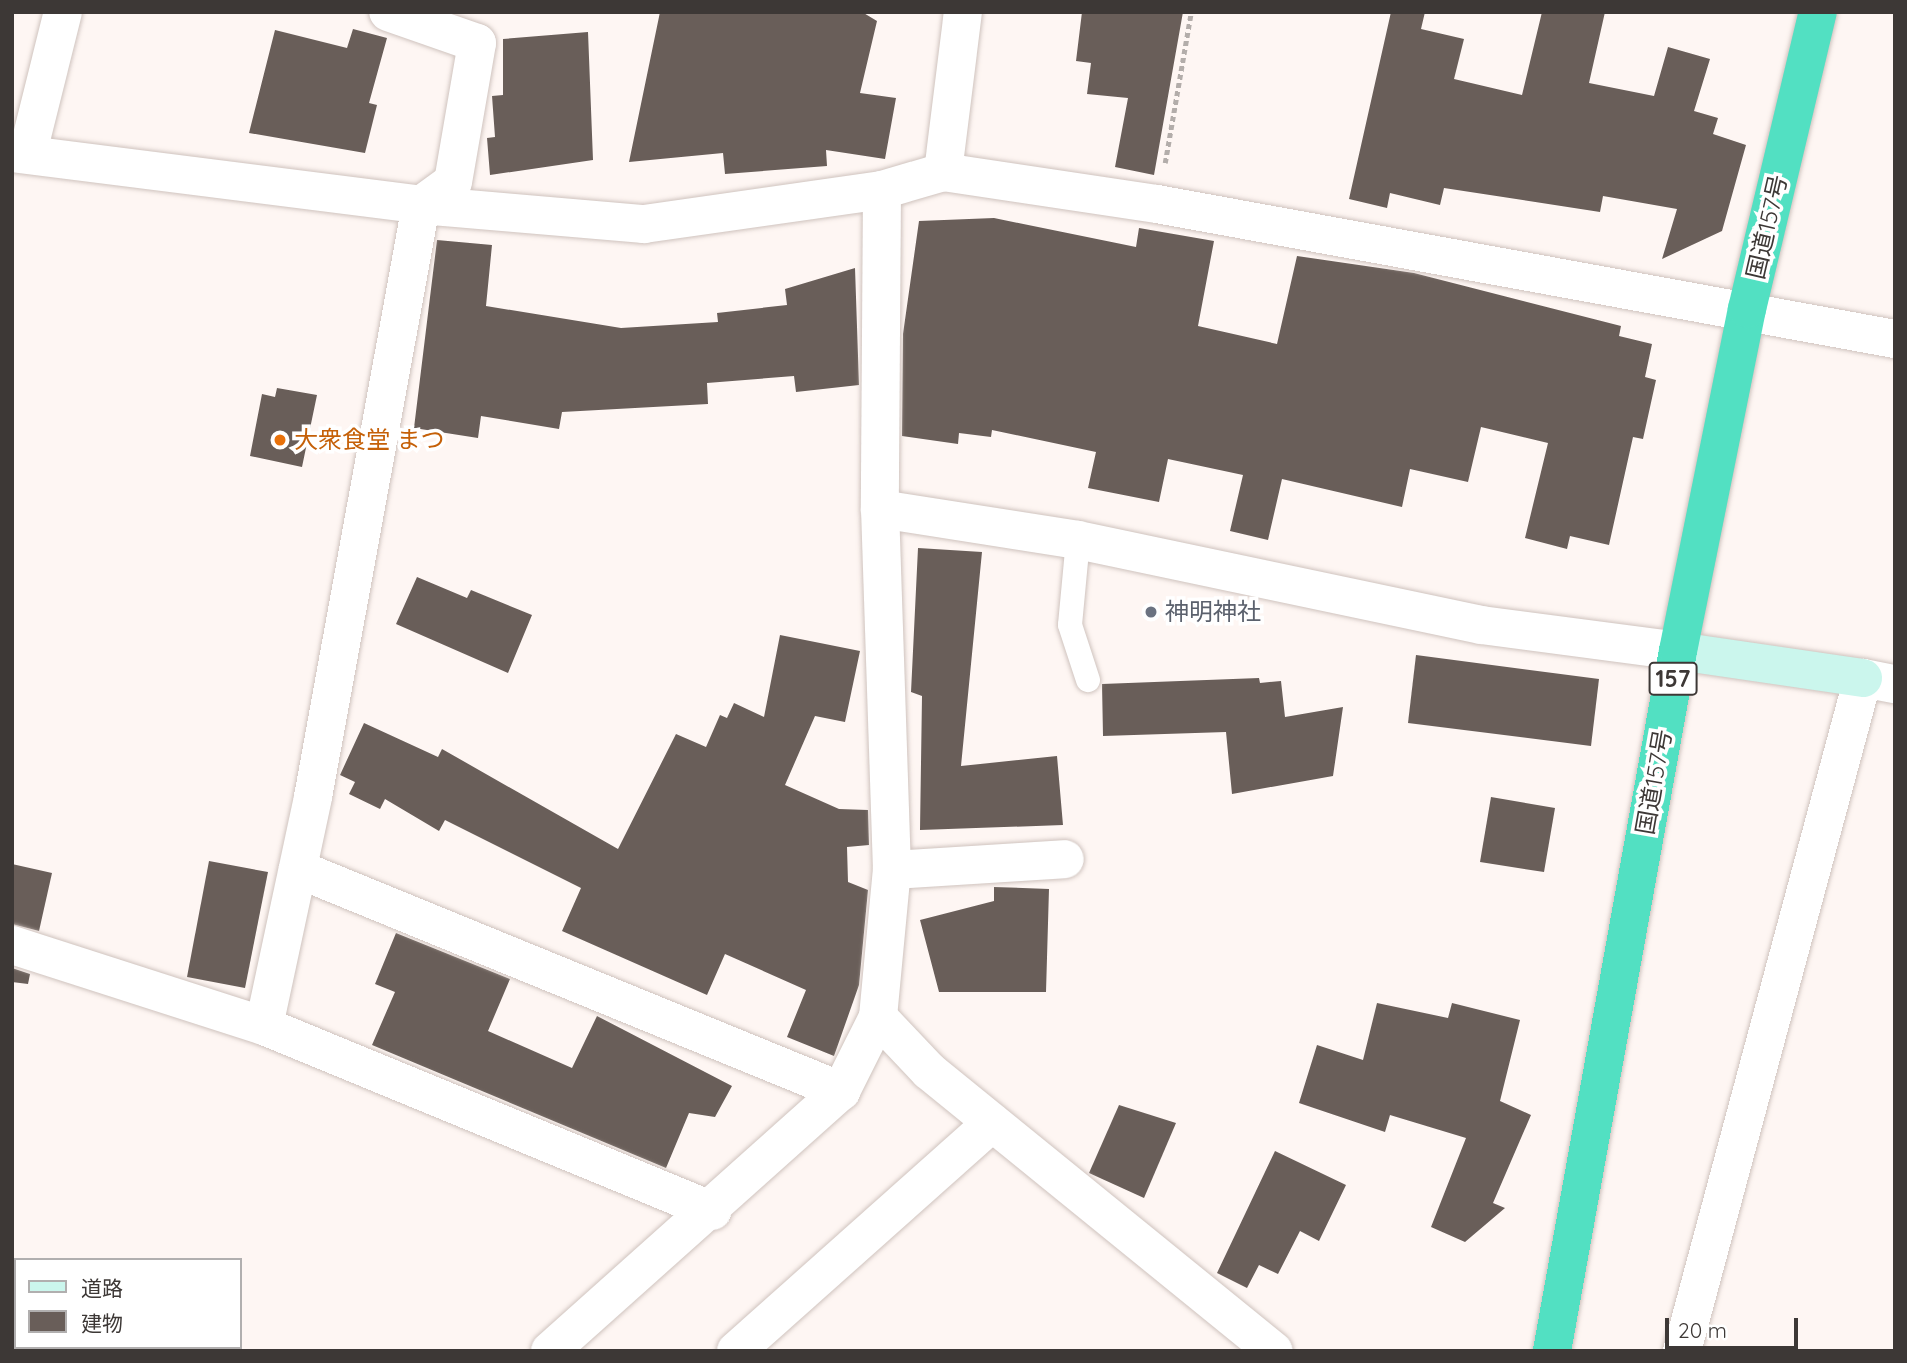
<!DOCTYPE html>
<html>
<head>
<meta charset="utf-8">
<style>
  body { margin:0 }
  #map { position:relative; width:1907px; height:1363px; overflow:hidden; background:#fef6f3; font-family:Quicksand,"Noto Sans JP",sans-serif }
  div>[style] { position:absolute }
  .building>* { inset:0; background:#695e59 }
  .path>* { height:4.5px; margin-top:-2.25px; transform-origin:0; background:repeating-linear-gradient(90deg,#b3adaa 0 5px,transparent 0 8.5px) }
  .roads { filter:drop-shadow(0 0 2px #cfc3be) drop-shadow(0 0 2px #cfc3be) }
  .lane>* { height:24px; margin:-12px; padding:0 12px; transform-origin:12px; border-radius:12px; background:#fff }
  .street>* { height:38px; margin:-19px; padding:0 19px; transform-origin:19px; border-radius:19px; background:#fff }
  .secondary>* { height:38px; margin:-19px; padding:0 19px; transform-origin:19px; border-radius:19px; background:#cbf6ed }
  .highway>* { height:38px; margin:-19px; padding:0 19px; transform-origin:19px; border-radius:19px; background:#52e0c2 }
  .dots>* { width:19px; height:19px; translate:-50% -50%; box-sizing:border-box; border:4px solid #fff; border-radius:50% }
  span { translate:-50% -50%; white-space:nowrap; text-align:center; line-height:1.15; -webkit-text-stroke:7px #fff; paint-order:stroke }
  .shield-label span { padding:2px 5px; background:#fff; border:2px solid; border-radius:5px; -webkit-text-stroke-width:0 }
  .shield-label { font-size:23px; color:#3d3836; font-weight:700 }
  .street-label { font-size:24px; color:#3d3836 }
  .food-label { font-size:24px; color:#c56008 }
  .left { translate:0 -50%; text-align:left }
  .worship-label { font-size:24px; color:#5b616d }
  .frame { position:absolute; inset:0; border:14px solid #3d3836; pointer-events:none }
  .legend { position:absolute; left:14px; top:1258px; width:228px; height:91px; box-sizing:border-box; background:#fff; border:2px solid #b1afaf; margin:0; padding:9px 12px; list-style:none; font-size:21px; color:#3d3836 }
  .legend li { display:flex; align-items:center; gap:14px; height:35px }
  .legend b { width:35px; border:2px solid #b1afaf }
  .scale { position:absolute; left:1665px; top:1318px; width:133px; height:32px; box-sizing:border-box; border:4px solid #3d3836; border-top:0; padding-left:9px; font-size:21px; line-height:24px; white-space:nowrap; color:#3d3836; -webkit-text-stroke:5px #fff; paint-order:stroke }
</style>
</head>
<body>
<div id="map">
  <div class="building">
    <div style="clip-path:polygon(660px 12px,862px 12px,877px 21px,860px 93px,896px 98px,885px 159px,826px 150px,827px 166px,725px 174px,723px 153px,629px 162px)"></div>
    <div style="clip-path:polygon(1082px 12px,1183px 12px,1154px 175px,1115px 167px,1128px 98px,1087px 94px,1091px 63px,1076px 61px)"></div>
    <div style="clip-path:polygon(1391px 12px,1425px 12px,1421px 29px,1464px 39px,1454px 79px,1522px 95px,1542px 12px,1605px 12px,1589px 83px,1654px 96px,1668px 47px,1710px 59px,1694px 111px,1718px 118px,1713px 134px,1746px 145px,1722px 231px,1662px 259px,1677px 209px,1603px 196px,1600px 212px,1444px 188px,1440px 205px,1390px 193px,1387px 208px,1349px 199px)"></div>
    <div style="clip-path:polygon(353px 29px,387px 38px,369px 103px,377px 105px,365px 153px,249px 133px,275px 30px,347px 48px)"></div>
    <div style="clip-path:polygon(588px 32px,593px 160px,490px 175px,487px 138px,495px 137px,492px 96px,503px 95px,503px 39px)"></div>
    <div style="clip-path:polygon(994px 218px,1136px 247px,1139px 228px,1214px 241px,1198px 326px,1277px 344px,1297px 256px,1414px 273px,1621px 326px,1619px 336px,1652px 344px,1645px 377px,1656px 380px,1643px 439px,1633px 437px,1609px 545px,1570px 536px,1567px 549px,1525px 538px,1548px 443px,1481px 427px,1468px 482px,1410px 469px,1402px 507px,1282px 479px,1268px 540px,1230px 531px,1243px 475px,1168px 459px,1159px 502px,1088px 488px,1096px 452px,992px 430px,991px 437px,959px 433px,958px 444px,902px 436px,903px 334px,919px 221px)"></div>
    <div style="clip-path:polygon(437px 240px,492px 245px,486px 306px,621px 328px,718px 322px,717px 313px,787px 305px,785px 289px,855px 268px,859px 385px,796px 392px,794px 376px,707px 383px,708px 404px,562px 412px,559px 429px,481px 416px,478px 438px,414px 428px)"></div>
    <div style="clip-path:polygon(277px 388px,317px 395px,302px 467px,250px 456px,262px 394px,275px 397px)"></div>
    <div style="clip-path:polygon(918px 548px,982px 552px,961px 766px,1057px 756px,1063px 825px,920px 830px,922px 696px,911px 692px)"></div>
    <div style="clip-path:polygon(417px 577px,467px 598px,471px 590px,532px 615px,508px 673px,396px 624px)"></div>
    <div style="clip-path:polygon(780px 635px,860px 651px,845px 722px,815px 716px,785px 785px,839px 809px,868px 810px,869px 845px,847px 847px,848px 882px,868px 890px,859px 985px,834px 1056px,787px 1037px,806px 990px,725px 954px,707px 995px,562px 931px,581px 888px,445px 820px,439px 831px,385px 799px,380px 809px,349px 794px,355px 782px,340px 775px,364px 723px,438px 757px,442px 749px,618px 849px,676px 734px,706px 747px,720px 715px,727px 718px,734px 703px,764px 717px)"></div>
    <div style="clip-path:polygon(1416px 655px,1599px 679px,1591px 746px,1408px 723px)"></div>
    <div style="clip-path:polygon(1259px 678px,1260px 683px,1281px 681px,1285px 717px,1343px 707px,1333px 776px,1232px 794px,1226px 732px,1103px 736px,1102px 684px)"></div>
    <div style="clip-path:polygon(1491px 797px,1555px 808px,1544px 872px,1480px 862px)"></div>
    <div style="clip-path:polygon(209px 861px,268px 872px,245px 988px,187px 977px)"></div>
    <div style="clip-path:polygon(12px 864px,52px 873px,39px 931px,12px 924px)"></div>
    <div style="clip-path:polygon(994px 887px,1049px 889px,1046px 992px,939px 992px,920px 920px,994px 901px)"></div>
    <div style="clip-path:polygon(396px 933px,510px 979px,488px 1031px,572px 1068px,597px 1016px,732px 1086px,715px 1117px,689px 1113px,666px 1168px,372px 1045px,395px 992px,375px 984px)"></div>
    <div style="clip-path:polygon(12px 968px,30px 974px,28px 984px,12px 982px)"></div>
    <div style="clip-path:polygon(1377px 1003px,1448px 1018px,1452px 1003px,1520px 1020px,1500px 1101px,1531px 1115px,1493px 1203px,1505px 1208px,1465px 1242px,1431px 1227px,1466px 1138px,1390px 1115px,1385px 1132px,1299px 1103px,1317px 1045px,1363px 1060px)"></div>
    <div style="clip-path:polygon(1119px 1105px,1176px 1123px,1144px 1198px,1089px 1173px)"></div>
    <div style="clip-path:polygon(1275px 1151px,1346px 1185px,1319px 1241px,1300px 1231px,1278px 1274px,1259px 1265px,1247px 1288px,1217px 1273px)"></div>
  </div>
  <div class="path">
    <div style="left:1165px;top:163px;width:153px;rotate:-80.2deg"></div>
  </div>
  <div class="roads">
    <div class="lane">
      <div style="left:1078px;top:540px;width:85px;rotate:95.4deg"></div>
      <div style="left:1070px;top:625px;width:58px;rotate:71.9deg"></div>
    </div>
    <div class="street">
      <div style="left:28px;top:152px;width:144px;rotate:-76deg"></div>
      <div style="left:12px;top:153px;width:412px;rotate:7.2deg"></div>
      <div style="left:421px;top:205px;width:224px;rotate:4.9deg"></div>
      <div style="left:644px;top:224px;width:240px;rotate:-8.1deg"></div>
      <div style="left:882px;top:190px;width:64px;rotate:-16.4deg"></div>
      <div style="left:943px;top:172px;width:216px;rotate:8.5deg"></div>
      <div style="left:1157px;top:204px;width:750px;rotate:10.37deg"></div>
      <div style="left:943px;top:172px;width:161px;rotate:-82.9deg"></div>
      <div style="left:882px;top:190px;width:319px;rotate:90.4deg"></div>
      <div style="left:880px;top:509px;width:200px;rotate:8.9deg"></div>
      <div style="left:1078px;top:540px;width:412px;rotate:11.9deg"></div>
      <div style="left:1481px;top:625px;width:199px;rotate:7.5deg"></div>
      <div style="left:298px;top:869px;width:587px;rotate:22.24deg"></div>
      <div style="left:892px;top:870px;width:173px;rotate:-3.6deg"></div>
      <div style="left:12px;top:945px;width:265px;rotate:17.8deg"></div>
      <div style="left:264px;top:1026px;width:485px;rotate:22.4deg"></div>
      <div style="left:878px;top:1017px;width:74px;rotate:46.6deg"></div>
      <div style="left:929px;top:1071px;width:444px;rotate:39.1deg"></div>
      <div style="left:264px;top:1026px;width:234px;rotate:-77.9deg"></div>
      <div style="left:313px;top:797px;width:602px;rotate:-79.66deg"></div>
      <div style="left:421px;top:205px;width:39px;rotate:-36deg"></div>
      <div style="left:453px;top:182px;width:141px;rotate:-80.2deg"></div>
      <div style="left:477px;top:43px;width:94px;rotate:-160.8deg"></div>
      <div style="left:12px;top:1321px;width:4px;rotate:14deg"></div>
      <div style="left:103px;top:1347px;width:11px;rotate:22deg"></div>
      <div style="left:550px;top:1351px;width:390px;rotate:-41.8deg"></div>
      <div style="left:841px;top:1091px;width:83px;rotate:-63.4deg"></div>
      <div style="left:878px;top:1017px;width:148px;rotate:-84.6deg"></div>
      <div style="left:892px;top:870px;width:361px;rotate:-91.9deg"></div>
      <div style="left:736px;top:1351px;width:343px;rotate:-41.7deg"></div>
      <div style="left:1682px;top:1351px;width:697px;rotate:-74.95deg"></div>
      <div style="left:1863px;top:678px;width:33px;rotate:11deg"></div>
    </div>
    <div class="secondary">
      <div style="left:1678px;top:651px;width:187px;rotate:8.3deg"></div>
    </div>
    <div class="highway">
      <div style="left:1552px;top:1351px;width:711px;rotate:-79.8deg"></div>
      <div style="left:1678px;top:651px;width:349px;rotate:-78.6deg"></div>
      <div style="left:1747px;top:309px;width:305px;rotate:-76.6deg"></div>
    </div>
  </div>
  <div class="dots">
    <div style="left:280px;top:440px;background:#e8710a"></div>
    <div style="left:1151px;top:612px;background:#6b7280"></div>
  </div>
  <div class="shield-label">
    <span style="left:1673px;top:679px">157</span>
  </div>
  <div class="street-label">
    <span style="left:1767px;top:227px;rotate:-77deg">国道157号</span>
    <span style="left:1654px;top:782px;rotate:-80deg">国道157号</span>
  </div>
  <div class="food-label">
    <span class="left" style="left:294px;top:440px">大衆食堂 まつ</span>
  </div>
  <div class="worship-label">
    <span class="left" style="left:1165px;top:612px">神明神社</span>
  </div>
  <div class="frame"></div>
  <ul class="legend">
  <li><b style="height:9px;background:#cbf6ed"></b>道路</li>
  <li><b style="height:19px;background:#695e59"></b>建物</li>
  </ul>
  <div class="scale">20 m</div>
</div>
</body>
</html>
